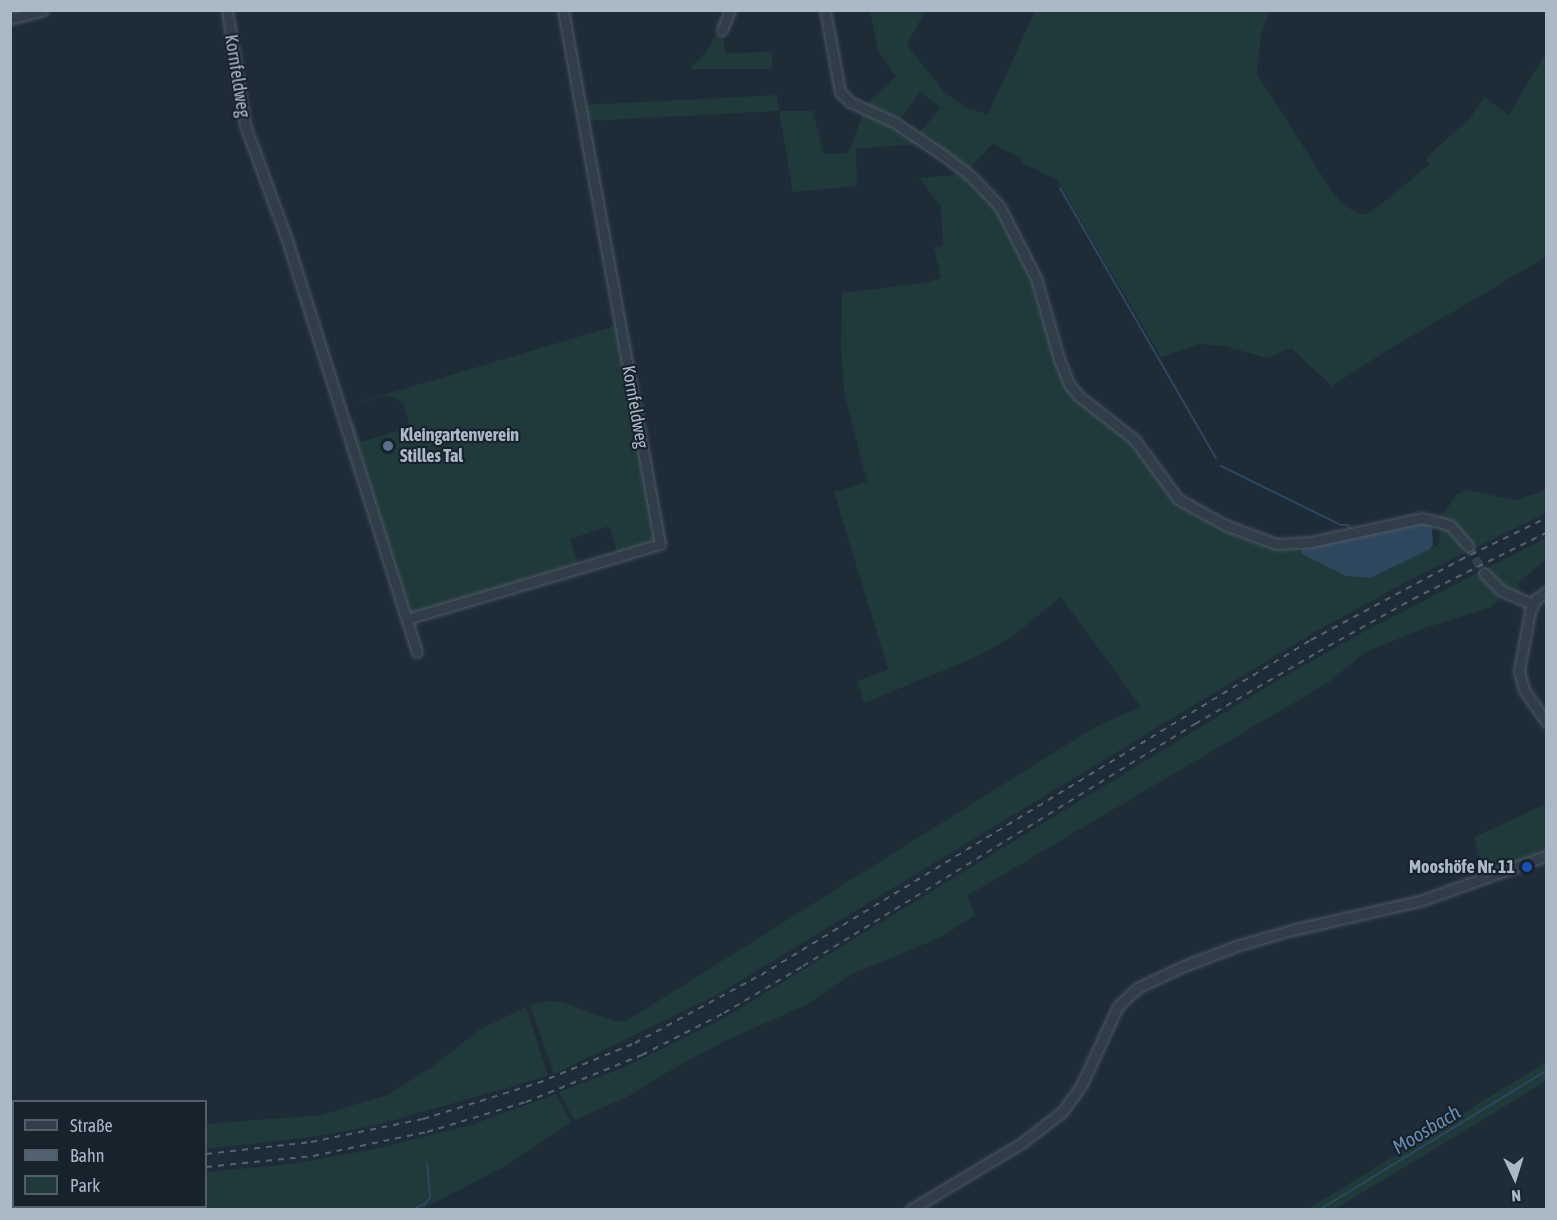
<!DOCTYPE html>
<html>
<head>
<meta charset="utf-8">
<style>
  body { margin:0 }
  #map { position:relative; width:1557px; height:1220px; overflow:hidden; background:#1e2c38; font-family:"Asap Condensed",sans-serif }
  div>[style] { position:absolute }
  .green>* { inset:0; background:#20393a }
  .water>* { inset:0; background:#2d475f }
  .stream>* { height:2px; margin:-1px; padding:0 1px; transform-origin:1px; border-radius:1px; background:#2d475f }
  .minor-tunnel>* { height:9px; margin-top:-4.5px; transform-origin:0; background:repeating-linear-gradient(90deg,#33414d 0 9px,transparent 0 13.5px) }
  .roads { filter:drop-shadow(0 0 2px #4c5864) drop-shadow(0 0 2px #4c5864) }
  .minor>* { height:9px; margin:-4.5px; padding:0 4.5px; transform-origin:4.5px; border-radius:4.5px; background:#313d49 }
  .rail>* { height:2px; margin-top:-1px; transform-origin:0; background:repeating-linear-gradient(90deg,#536271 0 6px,transparent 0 12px) }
  .dots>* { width:16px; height:16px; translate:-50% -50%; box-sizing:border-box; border:3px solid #17222d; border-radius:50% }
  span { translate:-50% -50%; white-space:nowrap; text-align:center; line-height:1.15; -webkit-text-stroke:4.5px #17222d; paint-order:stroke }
  .street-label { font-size:18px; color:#abb8c6 }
  .poi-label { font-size:18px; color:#abb8c6; font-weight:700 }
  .left { translate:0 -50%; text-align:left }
  .right { translate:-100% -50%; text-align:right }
  .water-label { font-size:20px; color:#688cad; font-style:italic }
  .frame { position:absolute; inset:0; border:12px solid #abb8c6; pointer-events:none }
  .legend { position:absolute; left:12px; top:1100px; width:195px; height:108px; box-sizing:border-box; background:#17222d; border:2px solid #525e6a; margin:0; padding:8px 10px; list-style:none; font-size:18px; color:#abb8c6 }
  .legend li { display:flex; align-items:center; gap:12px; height:30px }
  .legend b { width:30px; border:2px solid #525e6a }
  .north { position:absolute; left:1485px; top:1148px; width:60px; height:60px; -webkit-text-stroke:4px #17222d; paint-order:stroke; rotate:176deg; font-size:16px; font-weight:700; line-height:24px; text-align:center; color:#abb8c6 }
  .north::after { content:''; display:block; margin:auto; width:21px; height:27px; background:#abb8c6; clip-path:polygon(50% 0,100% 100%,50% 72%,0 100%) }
</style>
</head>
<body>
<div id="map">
  <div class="green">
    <div style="clip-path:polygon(870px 11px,925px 11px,907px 45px,945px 93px,968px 109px,988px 114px,1035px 11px,1269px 11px,1261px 36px,1257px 74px,1333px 193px,1345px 206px,1359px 214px,1367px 214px,1380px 205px,1430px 164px,1426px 158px,1471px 117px,1484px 97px,1509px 115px,1546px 52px,1546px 257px,1383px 353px,1332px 386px,1291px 348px,1268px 358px,1224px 346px,1201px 344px,1161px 357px,1057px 180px,1023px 163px,1021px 158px,993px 144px,968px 170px,921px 136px,920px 132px,941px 108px,920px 92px,898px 122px,864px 106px,896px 76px,878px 51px)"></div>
    <div style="clip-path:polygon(718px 32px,724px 35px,725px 53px,772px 52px,772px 69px,690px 69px,706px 52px)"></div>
    <div style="clip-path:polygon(777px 95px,779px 111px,813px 111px,823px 154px,848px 153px,864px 112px,918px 141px,917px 144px,856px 149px,857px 186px,793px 192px,779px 111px,586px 121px,583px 105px)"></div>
    <div style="clip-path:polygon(evenodd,963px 174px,999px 212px,1033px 279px,1074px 398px,1125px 436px,1170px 496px,1191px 513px,1241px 537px,1280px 550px,1429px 521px,1452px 531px,1463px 548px,1471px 544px,1465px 534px,1453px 523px,1437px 516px,1444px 513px,1457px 494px,1467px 490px,1515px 500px,1546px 490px,1546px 513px,1404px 583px,1308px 636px,715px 996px,554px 1074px,530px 1005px,548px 1001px,562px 1002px,614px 1021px,628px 1020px,1093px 728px,1141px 707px,1061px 597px,1013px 636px,976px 657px,864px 703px,857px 681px,888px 669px,834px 492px,867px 482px,844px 391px,841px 345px,842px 293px,924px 283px,941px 278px,934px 248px,943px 245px,941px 207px,919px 178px,963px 174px,1424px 523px,1431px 528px,1438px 527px,1440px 529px,1439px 544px,1371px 578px,1346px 576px,1302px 554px,1304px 549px,1424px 523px)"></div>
    <div style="clip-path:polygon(618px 325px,655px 540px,618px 555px,609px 526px,570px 539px,578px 564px,611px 555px,413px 614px,408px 612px,348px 422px,354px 422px,361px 442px,410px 427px,403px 403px,389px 395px,343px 407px)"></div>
    <div style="clip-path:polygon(1546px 538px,1546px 559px,1518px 583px,1522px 596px,1482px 577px,1490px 587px,1503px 595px,1491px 607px,1422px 629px,1364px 653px,1329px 682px,967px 896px,976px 915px,941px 937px,850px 975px,806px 1005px,731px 1038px,676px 1067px,627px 1097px,575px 1120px,567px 1107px,559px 1092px,623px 1068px,726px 1017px,1273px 683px,1367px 630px)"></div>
    <div style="clip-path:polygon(1546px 804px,1546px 853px,1484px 876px,1474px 837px)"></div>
    <div style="clip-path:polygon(526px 1007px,548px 1076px,377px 1125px,311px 1137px,206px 1149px,206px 1124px,321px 1115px,387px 1095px,432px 1067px,479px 1030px)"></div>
    <div style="clip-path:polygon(1546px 1062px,1546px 1081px,1535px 1088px,1335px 1209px,1308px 1209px)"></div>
    <div style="clip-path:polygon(556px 1094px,571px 1122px,502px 1168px,422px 1209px,11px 1210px,10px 1194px,13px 1194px,14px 1206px,206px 1206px,206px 1172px,290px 1164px,381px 1148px,474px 1124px)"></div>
  </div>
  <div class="water">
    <div style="clip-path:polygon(1424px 523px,1430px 525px,1432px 530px,1433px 545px,1430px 549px,1371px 578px,1346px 576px,1302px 554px,1301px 551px,1304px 549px)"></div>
  </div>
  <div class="stream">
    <div style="left:1060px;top:188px;width:312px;rotate:60deg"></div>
    <div style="left:1221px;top:466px;width:134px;rotate:26.2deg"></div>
    <div style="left:1341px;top:525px;width:7px"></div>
    <div style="left:1348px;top:525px;width:7px;rotate:63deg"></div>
    <div style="left:412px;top:1210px;width:16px;rotate:-27deg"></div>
    <div style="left:426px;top:1203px;width:7px;rotate:-56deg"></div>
    <div style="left:430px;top:1197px;width:34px;rotate:-95deg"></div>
    <div style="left:1319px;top:1210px;width:266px;rotate:-31.5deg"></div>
  </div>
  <div class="minor-tunnel">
    <div style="left:1468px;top:546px;width:31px;rotate:59deg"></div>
  </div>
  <div class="roads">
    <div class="minor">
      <div style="left:227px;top:10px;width:116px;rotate:81.1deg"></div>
      <div style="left:245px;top:125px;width:122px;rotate:69.9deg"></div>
      <div style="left:287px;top:240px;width:432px;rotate:72.5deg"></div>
      <div style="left:825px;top:10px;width:83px;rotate:79.6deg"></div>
      <div style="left:840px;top:92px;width:14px;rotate:45deg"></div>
      <div style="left:850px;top:102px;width:48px;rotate:24.4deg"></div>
      <div style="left:894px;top:122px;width:59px;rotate:34deg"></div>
      <div style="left:943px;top:155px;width:34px;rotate:37deg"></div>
      <div style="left:970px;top:175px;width:44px;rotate:46.8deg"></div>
      <div style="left:1000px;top:207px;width:80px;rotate:63.1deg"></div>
      <div style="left:1036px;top:278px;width:84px;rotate:74.1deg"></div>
      <div style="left:1059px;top:359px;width:27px;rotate:68deg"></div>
      <div style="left:1069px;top:384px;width:17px;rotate:50deg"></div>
      <div style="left:1080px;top:397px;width:68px;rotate:37.9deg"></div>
      <div style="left:1134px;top:439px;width:74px;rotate:53.7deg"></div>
      <div style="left:1178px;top:499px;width:54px;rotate:29deg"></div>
      <div style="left:1225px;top:525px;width:54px;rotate:20.4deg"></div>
      <div style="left:1276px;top:544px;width:35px;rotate:-3deg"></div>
      <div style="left:1311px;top:542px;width:114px;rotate:-12.2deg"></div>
      <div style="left:1422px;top:518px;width:29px;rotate:14deg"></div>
      <div style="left:1450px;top:525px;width:28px;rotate:49deg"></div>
      <div style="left:10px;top:19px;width:34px;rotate:-15deg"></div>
      <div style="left:722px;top:30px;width:22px;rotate:-68deg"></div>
      <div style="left:1484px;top:573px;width:25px;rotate:45deg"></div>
      <div style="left:1502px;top:591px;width:34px;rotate:23deg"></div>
      <div style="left:1546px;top:592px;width:12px;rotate:145deg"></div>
      <div style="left:1536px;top:599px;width:13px;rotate:117deg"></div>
      <div style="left:1530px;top:611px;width:61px;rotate:100.4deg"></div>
      <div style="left:1519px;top:671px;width:20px;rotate:75deg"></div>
      <div style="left:1524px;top:690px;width:39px;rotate:55deg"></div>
      <div style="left:407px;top:619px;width:264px;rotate:-16.5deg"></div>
      <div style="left:660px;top:544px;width:543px;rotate:-100.3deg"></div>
      <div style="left:910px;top:1210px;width:132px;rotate:-31deg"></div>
      <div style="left:1023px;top:1142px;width:49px;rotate:-37.6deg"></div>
      <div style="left:1062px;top:1112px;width:32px;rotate:-54deg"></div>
      <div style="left:1081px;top:1086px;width:88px;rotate:-65.2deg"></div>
      <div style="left:1118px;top:1006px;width:26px;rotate:-43deg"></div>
      <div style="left:1137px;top:988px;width:52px;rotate:-25.1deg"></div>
      <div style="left:1184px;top:966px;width:59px;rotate:-20.9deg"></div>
      <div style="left:1239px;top:945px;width:55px;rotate:-15.8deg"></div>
      <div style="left:1292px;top:930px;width:131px;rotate:-12.8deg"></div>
      <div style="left:1420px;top:901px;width:134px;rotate:-19.7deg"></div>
    </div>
  </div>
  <div class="rail">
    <div style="left:10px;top:1151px;width:4px"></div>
    <div style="left:206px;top:1154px;width:106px;rotate:-6.5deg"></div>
    <div style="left:311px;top:1142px;width:114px;rotate:-11.6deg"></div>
    <div style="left:423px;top:1119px;width:121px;rotate:-17.4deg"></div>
    <div style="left:538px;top:1083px;width:105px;rotate:-22.4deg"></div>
    <div style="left:635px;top:1043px;width:143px;rotate:-28.4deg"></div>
    <div style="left:761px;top:975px;width:644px;rotate:-31.35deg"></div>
    <div style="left:1311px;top:640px;width:169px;rotate:-28.2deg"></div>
    <div style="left:1460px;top:560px;width:96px;rotate:-26deg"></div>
    <div style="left:10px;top:1164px;width:4px"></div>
    <div style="left:206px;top:1167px;width:108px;rotate:-5.9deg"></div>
    <div style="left:313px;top:1156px;width:116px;rotate:-11.9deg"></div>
    <div style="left:427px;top:1132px;width:103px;rotate:-16.9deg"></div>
    <div style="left:526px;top:1102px;width:125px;rotate:-22.1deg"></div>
    <div style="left:642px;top:1055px;width:92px;rotate:-27.1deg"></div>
    <div style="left:724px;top:1013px;width:92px;rotate:-30.7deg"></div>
    <div style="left:803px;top:966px;width:461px;rotate:-31.7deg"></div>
    <div style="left:1195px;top:724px;width:143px;rotate:-30.3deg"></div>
    <div style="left:1318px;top:652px;width:109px;rotate:-29.2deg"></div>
    <div style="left:1413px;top:599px;width:148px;rotate:-26.4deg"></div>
  </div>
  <div class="dots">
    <div style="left:388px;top:446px;background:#5c6f8a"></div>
    <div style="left:1527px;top:867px;background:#1a4fb4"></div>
  </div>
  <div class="street-label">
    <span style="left:237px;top:76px;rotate:81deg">Kornfeldweg</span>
    <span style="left:635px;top:407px;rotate:80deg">Kornfeldweg</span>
  </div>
  <div class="poi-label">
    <span class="left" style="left:400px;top:446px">Kleingartenverein<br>Stilles Tal</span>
    <span class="right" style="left:1515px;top:867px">Mooshöfe Nr. 11</span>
  </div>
  <div class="water-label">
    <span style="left:1426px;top:1129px;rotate:-31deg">Moosbach</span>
  </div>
  <div class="frame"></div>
  <ul class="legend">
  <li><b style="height:8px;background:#313d49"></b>Straße</li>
  <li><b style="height:8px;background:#536271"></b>Bahn</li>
  <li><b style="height:16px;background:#20393a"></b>Park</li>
  </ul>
  <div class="north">N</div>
</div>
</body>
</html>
